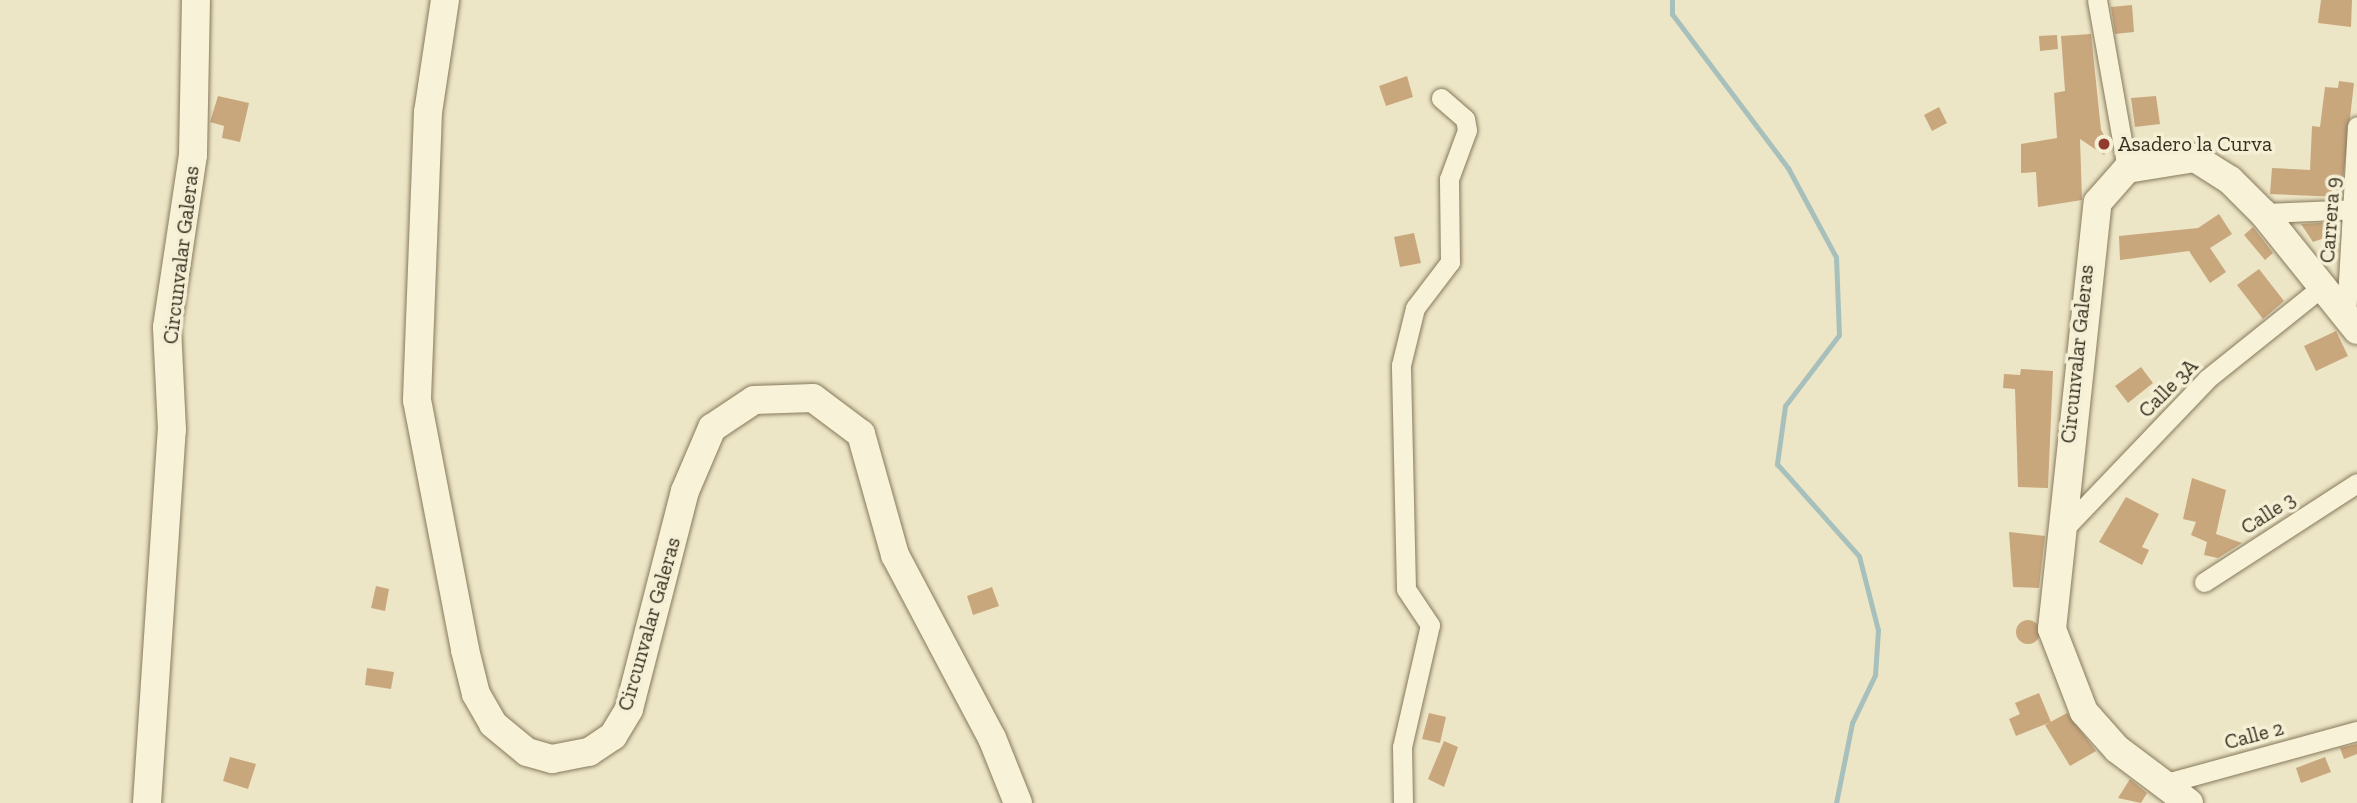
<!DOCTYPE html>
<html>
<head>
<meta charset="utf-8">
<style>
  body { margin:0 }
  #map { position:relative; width:2357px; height:803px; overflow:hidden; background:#ede6c6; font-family:"Zilla Slab",serif }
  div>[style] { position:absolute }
  .stream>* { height:5px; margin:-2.5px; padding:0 2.5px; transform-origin:2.5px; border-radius:2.5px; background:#a7c0bc }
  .building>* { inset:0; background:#c9a77d }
  .round { border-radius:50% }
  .roads { filter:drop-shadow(0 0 2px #87795c) drop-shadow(0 0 2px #87795c) }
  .minor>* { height:19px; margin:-9.5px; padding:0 9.5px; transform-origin:9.5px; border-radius:9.5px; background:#f8f2d9 }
  .secondary>* { height:28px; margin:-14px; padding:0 14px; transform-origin:14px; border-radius:14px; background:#f8f2d9 }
  .dots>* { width:19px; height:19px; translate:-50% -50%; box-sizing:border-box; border:4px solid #f4efd5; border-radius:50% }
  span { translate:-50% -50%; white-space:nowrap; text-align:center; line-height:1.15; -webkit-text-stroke:7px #f4efd5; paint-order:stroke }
  .poi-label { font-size:21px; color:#382f1f }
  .left { translate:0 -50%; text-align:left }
  .street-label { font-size:21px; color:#382f1f }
</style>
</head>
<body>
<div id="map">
  <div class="stream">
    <div style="left:1672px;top:0;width:14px;rotate:90deg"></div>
    <div style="left:1672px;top:14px;width:193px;rotate:53deg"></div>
    <div style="left:1788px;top:168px;width:101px;rotate:61.7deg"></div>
    <div style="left:1836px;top:257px;width:78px;rotate:87.8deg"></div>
    <div style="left:1839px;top:335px;width:89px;rotate:127.3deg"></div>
    <div style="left:1785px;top:406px;width:59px;rotate:97.9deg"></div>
    <div style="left:1777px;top:464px;width:123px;rotate:48.3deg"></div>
    <div style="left:1859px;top:556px;width:76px;rotate:75.6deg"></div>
    <div style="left:1878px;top:630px;width:45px;rotate:93.8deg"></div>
    <div style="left:1875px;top:675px;width:53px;rotate:115.6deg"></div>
    <div style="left:1852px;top:723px;width:82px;rotate:101.3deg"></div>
  </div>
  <div class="building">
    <div style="clip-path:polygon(2321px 0,2352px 0,2351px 27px,2318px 23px)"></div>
    <div style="clip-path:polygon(2132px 5px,2134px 32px,2115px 34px,2111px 7px)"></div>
    <div style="clip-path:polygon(2091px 34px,2101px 130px,2111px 147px,2104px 155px,2080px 139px,2082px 200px,2038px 207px,2036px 172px,2021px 173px,2021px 144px,2057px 138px,2054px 93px,2065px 91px,2061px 36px)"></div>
    <div style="clip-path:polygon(2057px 35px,2058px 49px,2040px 51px,2039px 36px)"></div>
    <div style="clip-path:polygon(1407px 76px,1413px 97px,1386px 106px,1379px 86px)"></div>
    <div style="clip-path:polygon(2339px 81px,2354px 83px,2341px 197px,2270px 194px,2272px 168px,2310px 170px,2312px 126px,2320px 127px,2325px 87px,2338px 88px)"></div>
    <div style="clip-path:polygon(218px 96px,249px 103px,240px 142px,222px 138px,224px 126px,210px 122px)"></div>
    <div style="clip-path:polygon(2156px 96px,2160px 124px,2135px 127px,2131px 98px)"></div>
    <div style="clip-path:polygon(1939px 107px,1947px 123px,1932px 131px,1924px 115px)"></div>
    <div style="clip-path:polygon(2219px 214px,2232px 234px,2210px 248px,2226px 272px,2210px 283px,2189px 251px,2120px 260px,2119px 236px,2198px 228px)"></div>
    <div style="clip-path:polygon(2339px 222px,2339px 233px,2313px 242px,2301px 224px)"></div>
    <div style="clip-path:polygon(2253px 227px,2273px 253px,2265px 260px,2244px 235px)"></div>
    <div style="clip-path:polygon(1414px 233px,1421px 263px,1400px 267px,1394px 237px)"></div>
    <div style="clip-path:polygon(2259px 269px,2284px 301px,2263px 319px,2237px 285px)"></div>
    <div style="clip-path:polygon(2336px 331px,2348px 356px,2316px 371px,2304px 346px)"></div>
    <div style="clip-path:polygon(2141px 367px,2153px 383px,2128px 403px,2115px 386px)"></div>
    <div style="clip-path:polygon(2021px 369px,2053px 371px,2048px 488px,2018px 487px,2015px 389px,2003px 388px,2004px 374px,2020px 375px)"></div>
    <div style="clip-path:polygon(2192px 478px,2226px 490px,2216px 534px,2242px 543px,2218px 558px,2204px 555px,2207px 542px,2191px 535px,2196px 522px,2183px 519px)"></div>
    <div style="clip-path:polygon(2126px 497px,2159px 514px,2142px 547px,2149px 550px,2142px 565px,2099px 542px)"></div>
    <div style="clip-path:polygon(2009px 532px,2045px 536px,2039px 588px,2013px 587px)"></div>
    <div style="clip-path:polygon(376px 586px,389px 589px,385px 611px,371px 608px)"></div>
    <div style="clip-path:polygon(992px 587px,999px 606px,973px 615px,967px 596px)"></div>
    <div class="round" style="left:2016px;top:620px;width:24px;height:24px"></div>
    <div style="clip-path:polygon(367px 668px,394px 672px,391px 689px,365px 685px)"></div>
    <div style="clip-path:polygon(2039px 693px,2051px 722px,2016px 736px,2009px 719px,2020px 714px,2015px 703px)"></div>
    <div style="clip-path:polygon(1429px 713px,1446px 717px,1440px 743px,1422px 739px)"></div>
    <div style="clip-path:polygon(2067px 713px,2096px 751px,2070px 766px,2045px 725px)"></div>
    <div style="clip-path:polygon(1444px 741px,1458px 747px,1444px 787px,1428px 779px)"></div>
    <div style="clip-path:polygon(2357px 744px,2357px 754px,2344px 759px,2340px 748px)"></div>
    <div style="clip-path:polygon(230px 757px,256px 764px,248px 789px,223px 781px)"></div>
    <div style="clip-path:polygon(2325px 757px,2331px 772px,2301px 783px,2296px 768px)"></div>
    <div style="clip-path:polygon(2130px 779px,2147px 793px,2141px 803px,2118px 798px)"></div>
  </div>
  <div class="roads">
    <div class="minor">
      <div style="left:2097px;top:0;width:172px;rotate:79.9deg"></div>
      <div style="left:2263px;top:213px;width:94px;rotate:-2.4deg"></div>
      <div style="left:2346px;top:316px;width:190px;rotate:-86.7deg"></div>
      <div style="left:2061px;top:532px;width:211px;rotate:-46.3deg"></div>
      <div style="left:2207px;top:379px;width:147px;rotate:-38.7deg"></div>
      <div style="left:2204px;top:582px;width:182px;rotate:-32.9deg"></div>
      <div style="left:2163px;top:784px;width:201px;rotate:-15.3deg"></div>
      <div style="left:1403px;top:803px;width:56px;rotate:-91deg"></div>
      <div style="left:1402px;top:747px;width:125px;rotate:-77.1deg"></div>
      <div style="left:1430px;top:625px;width:43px;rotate:-123.7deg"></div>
      <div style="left:1406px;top:589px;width:224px;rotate:-91.3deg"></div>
      <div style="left:1401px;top:365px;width:59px;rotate:-76.2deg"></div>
      <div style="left:1415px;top:308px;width:58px;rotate:-52.7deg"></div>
      <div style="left:1450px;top:262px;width:83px;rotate:-90.7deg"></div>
      <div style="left:1449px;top:179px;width:52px;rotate:-69.8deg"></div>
      <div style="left:1467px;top:130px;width:11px;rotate:-100deg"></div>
      <div style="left:1465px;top:119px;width:32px;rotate:-139deg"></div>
    </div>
    <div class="secondary">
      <div style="left:445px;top:0;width:113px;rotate:98.6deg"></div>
      <div style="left:428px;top:112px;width:288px;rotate:92.2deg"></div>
      <div style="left:417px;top:400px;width:255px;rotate:79.1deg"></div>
      <div style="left:465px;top:650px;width:45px;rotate:76deg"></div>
      <div style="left:476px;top:694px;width:34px;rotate:60deg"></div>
      <div style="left:493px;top:724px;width:44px;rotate:39.5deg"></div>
      <div style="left:527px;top:752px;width:26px;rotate:16deg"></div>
      <div style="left:552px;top:759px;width:38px;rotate:-11deg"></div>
      <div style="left:589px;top:752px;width:29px;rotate:-34deg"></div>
      <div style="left:613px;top:736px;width:31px;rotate:-59deg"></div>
      <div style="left:629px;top:709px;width:225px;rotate:-75.6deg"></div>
      <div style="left:685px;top:491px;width:69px;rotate:-66.8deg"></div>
      <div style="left:712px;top:428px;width:50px;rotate:-33.7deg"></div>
      <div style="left:754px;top:400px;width:59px;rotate:-1.9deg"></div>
      <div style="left:813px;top:398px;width:60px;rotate:36.9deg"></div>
      <div style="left:861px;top:434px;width:126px;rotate:74.3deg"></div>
      <div style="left:895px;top:555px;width:207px;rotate:62.1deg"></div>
      <div style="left:992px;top:738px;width:70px;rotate:68.2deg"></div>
      <div style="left:147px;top:803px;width:374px;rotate:-86.2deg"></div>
      <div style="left:172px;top:430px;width:103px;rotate:-92.8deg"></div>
      <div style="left:167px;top:327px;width:174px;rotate:-81.4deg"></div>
      <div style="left:193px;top:155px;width:155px;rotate:-88.9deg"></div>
      <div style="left:2189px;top:803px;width:90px;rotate:-143.1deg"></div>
      <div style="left:2117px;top:749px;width:50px;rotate:-131.7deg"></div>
      <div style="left:2084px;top:712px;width:89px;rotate:-111.1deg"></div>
      <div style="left:2052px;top:629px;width:429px;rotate:-83.9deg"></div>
      <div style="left:2098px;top:202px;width:44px;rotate:-48.7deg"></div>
      <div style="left:2127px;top:169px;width:69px;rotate:-9.2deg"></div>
      <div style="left:2195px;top:158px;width:41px;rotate:32.2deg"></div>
      <div style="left:2230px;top:180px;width:47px;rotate:45deg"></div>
      <div style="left:2263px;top:213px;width:150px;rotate:51.2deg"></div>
    </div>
  </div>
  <div class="dots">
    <div style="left:2104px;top:144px;background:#943b2f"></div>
  </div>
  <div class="poi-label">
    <span class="left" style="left:2118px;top:144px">Asadero la Curva</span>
  </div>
  <div class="street-label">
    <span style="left:2330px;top:220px;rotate:-86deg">Carrera 9</span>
    <span style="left:181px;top:255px;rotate:-83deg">Circunvalar Galeras</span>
    <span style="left:2077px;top:354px;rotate:-84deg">Circunvalar Galeras</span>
    <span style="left:2168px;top:388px;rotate:-45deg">Calle 3A</span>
    <span style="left:2268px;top:513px;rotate:-33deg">Calle 3</span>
    <span style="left:649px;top:624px;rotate:-74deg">Circunvalar Galeras</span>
    <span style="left:2254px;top:735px;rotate:-15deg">Calle 2</span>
  </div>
</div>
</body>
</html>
